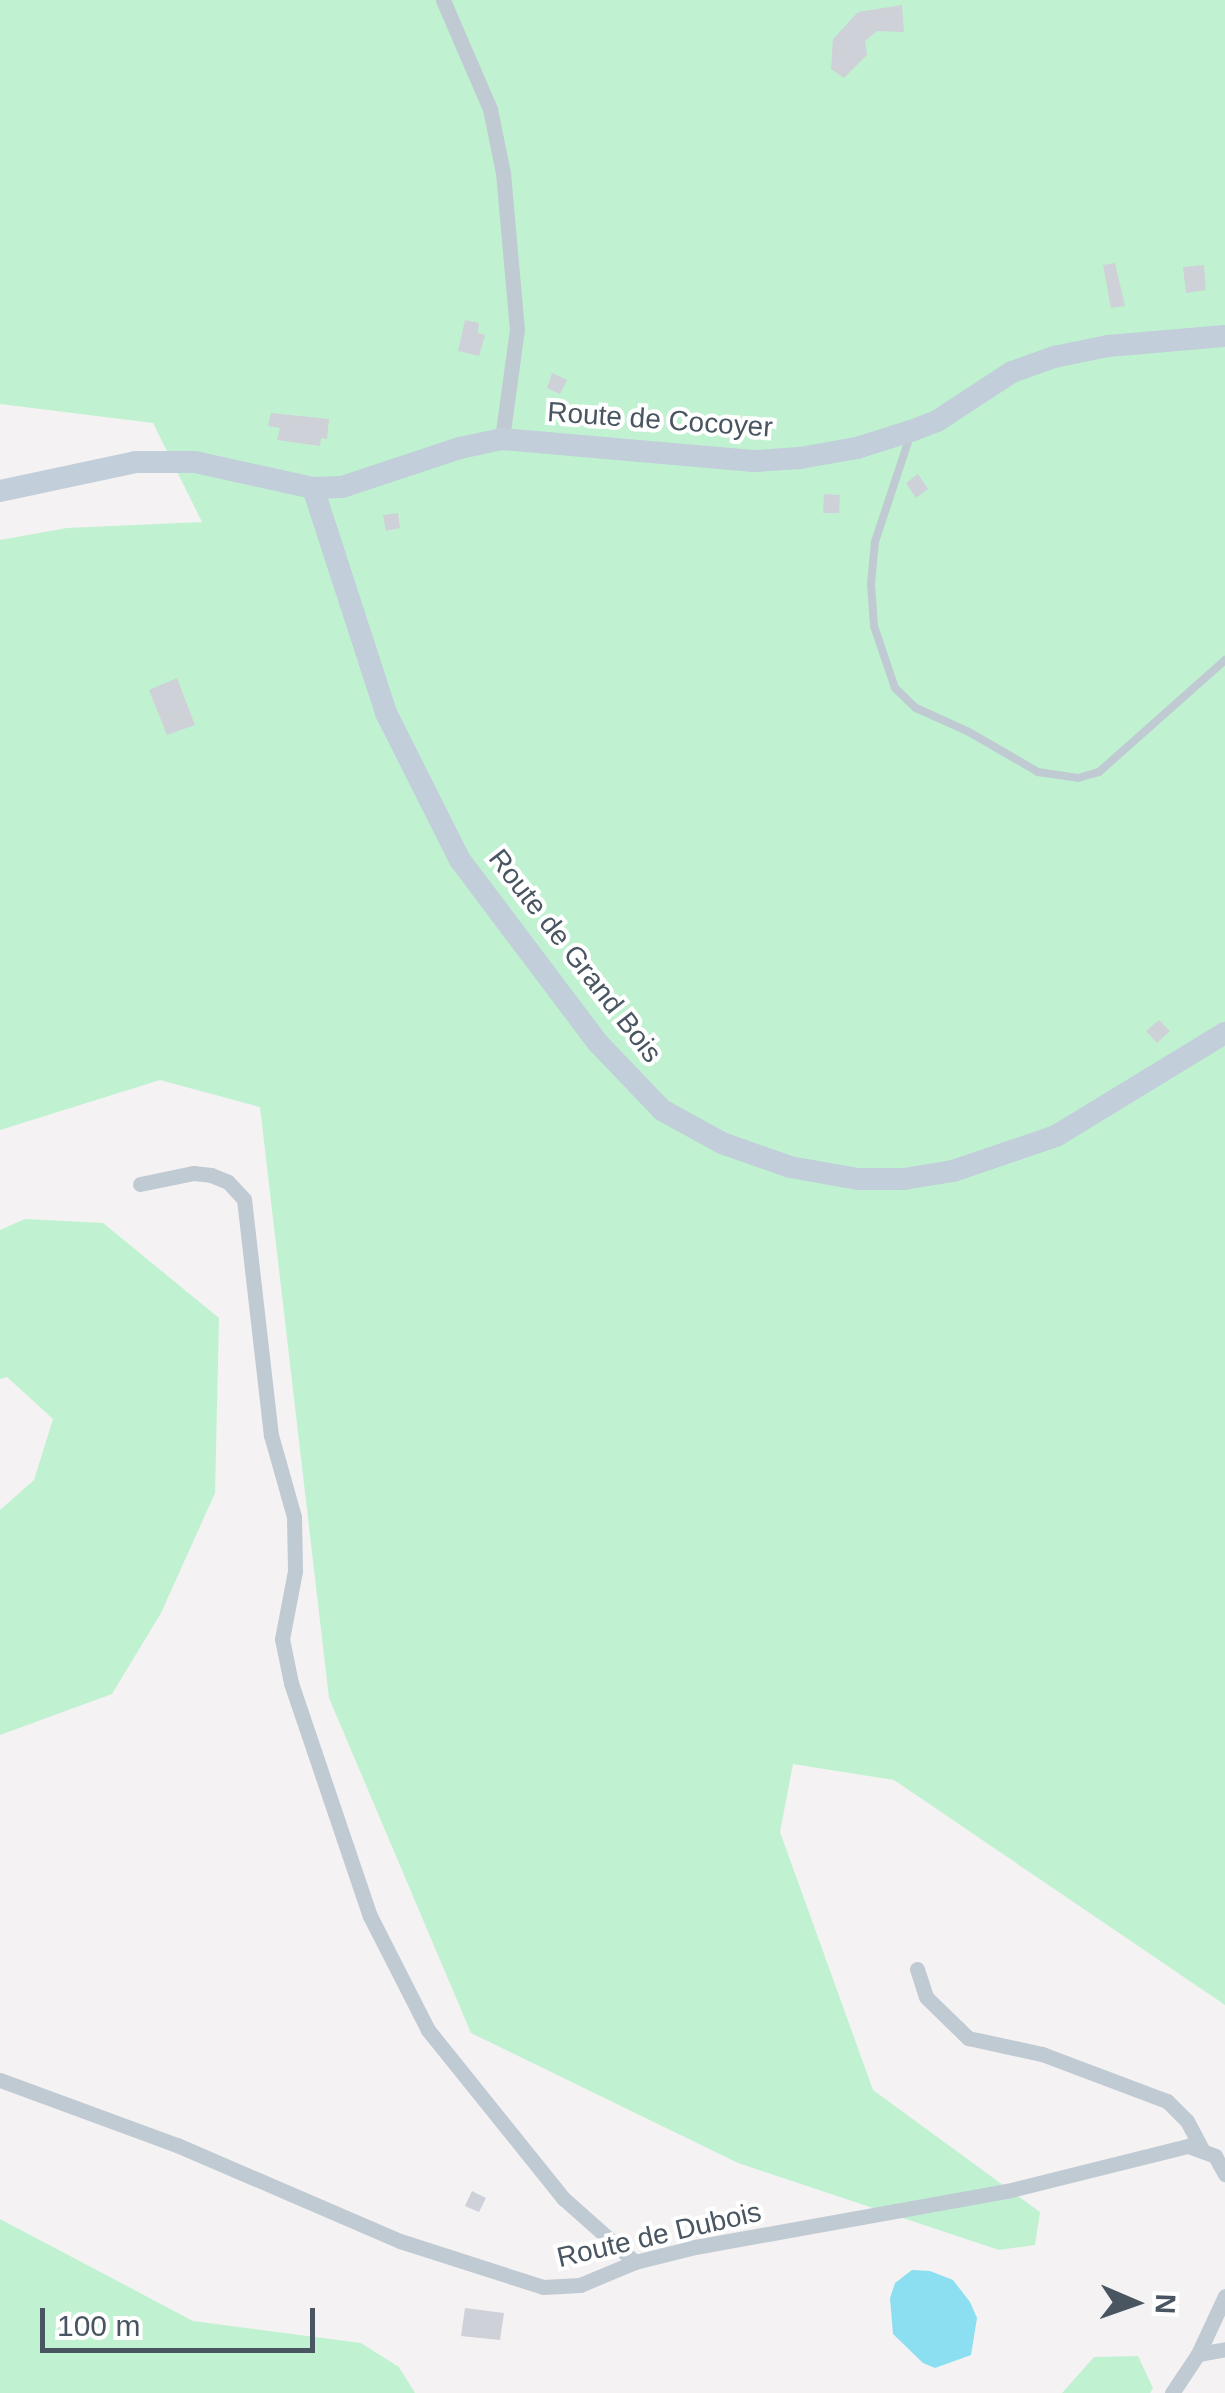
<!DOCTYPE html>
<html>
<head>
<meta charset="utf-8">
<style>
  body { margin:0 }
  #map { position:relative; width:1225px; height:2393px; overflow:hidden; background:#f4f2f2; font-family:Arial,sans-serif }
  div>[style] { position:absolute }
  .green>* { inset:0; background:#c0f2d2 }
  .water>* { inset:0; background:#8cdff1 }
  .building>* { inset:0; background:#ced1d7 }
  .lane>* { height:8px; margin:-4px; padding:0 4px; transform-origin:4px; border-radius:4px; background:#c0cad2 }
  .street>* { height:15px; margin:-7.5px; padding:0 7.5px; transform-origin:7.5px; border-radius:7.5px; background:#c0cad2 }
  .secondary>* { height:22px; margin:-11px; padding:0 11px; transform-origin:11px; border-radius:11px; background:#c2ced9 }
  span { translate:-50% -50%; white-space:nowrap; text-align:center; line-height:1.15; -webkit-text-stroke:8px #fff; paint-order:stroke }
  .street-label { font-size:28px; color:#495661 }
  .north { position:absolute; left:1085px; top:2253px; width:100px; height:100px; -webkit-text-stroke:8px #fff; paint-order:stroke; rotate:92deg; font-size:28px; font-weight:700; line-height:40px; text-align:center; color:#495661 }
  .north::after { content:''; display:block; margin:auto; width:35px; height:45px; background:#495661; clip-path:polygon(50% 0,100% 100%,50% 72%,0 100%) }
  .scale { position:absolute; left:40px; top:2308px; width:275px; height:45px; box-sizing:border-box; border:5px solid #495661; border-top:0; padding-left:12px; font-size:30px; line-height:35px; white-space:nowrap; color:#495661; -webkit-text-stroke:8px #fff; paint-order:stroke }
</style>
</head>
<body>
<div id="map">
  <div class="green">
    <div style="clip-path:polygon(0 0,1225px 0,1225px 2005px,894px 1780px,793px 1764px,780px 1832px,873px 2090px,1040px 2212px,1035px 2245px,999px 2250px,738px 2163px,471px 2033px,329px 1698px,260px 1107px,160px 1080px,0 1130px,0 540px,67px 528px,202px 522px,153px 423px,0 404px)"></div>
    <div style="clip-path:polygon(25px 1219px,103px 1223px,219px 1318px,215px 1493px,161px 1613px,112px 1694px,0 1735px,0 1510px,34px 1480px,53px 1419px,7px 1377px,0 1379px,0 1230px)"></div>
    <div style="clip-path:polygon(0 2219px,193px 2321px,361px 2343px,399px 2367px,415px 2393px,0 2393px)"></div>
    <div style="clip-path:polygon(1138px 2356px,1153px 2388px,1150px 2393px,1062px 2393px,1094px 2357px)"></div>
  </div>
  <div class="water">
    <div style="clip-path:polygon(912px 2270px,930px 2271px,953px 2280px,970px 2302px,977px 2318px,971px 2355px,935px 2368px,923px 2363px,893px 2334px,890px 2298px,895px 2283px)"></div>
  </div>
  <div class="building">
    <div style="clip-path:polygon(902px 5px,904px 32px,877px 31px,865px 41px,867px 55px,844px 78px,831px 69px,833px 39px,858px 12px)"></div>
    <div style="clip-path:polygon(1115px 263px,1125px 306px,1111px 308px,1103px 265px)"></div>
    <div style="clip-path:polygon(1204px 265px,1206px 290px,1186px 293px,1183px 267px)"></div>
    <div style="clip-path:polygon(465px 320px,479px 323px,478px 333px,485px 335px,479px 356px,458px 351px)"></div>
    <div style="clip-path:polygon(552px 373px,567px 380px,560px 394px,547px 388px)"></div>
    <div style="clip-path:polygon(271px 413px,329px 419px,327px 439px,321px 438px,320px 446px,277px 440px,280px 428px,268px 426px)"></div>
    <div style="clip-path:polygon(918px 474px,928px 489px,916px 498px,906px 483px)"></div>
    <div style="clip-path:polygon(824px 494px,840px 495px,839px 513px,823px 513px)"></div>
    <div style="clip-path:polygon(398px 513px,400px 528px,386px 531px,383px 515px)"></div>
    <div style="clip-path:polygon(177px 678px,195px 725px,167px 735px,149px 690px)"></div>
    <div style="clip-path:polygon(1159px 1020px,1170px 1031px,1157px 1043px,1146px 1031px)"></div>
    <div style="clip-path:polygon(472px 2191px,486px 2198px,479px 2212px,465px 2206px)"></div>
    <div style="clip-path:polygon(465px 2308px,504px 2313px,500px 2340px,461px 2336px)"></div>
  </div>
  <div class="lane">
    <div style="left:910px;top:436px;width:112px;rotate:108.3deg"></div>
    <div style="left:875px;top:542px;width:42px;rotate:95.4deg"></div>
    <div style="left:871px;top:584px;width:42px;rotate:85.9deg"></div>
    <div style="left:874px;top:626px;width:65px;rotate:71.3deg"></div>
    <div style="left:895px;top:688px;width:29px;rotate:44deg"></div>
    <div style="left:916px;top:708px;width:58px;rotate:24.4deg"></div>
    <div style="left:969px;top:732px;width:80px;rotate:30.1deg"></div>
    <div style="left:1038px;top:772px;width:40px;rotate:8.5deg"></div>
    <div style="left:1078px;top:778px;width:22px;rotate:-16deg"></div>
    <div style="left:1099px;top:772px;width:169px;rotate:-41.6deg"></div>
  </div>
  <div class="street">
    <div style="left:443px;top:0;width:119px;rotate:66.7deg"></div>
    <div style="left:490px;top:109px;width:65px;rotate:78.5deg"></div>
    <div style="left:503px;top:173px;width:157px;rotate:84.9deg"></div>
    <div style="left:517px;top:329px;width:111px;rotate:97.8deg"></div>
    <div style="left:140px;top:1184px;width:54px;rotate:-11.7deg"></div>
    <div style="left:193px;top:1173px;width:18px;rotate:6deg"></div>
    <div style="left:211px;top:1175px;width:18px;rotate:22deg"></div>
    <div style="left:228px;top:1182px;width:23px;rotate:47deg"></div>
    <div style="left:244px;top:1199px;width:238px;rotate:83.5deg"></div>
    <div style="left:271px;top:1435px;width:85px;rotate:74.3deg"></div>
    <div style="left:294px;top:1517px;width:54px;rotate:88.9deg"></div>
    <div style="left:295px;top:1571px;width:69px;rotate:100.8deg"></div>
    <div style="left:282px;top:1639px;width:45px;rotate:78.4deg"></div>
    <div style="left:291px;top:1683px;width:246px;rotate:71.3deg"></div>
    <div style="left:370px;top:1916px;width:128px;rotate:63deg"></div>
    <div style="left:428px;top:2030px;width:216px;rotate:51.2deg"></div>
    <div style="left:563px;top:2198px;width:96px;rotate:41.6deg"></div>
    <div style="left:917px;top:1969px;width:29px;rotate:72deg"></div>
    <div style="left:926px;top:1997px;width:59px;rotate:44.3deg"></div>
    <div style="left:968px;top:2038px;width:76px;rotate:12.2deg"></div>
    <div style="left:1042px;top:2054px;width:134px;rotate:20.6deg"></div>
    <div style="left:1167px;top:2101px;width:28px;rotate:45deg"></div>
    <div style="left:1187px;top:2121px;width:32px;rotate:62deg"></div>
    <div style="left:0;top:2080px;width:189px;rotate:20.2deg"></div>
    <div style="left:177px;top:2145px;width:243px;rotate:23.3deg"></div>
    <div style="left:400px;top:2241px;width:150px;rotate:17.8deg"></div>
    <div style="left:543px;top:2287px;width:37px;rotate:-3deg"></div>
    <div style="left:580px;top:2285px;width:60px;rotate:-22.7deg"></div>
    <div style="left:635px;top:2262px;width:62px;rotate:-14deg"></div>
    <div style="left:695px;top:2247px;width:317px;rotate:-10.2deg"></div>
    <div style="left:1007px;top:2191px;width:187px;rotate:-14deg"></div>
    <div style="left:1188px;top:2146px;width:29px;rotate:20deg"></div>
    <div style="left:1215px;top:2156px;width:21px;rotate:61deg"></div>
    <div style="left:1198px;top:2354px;width:27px;rotate:-10deg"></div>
    <div style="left:1172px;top:2393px;width:47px;rotate:-56.3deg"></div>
    <div style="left:1198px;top:2354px;width:64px;rotate:-65deg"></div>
  </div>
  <div class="secondary">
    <div style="left:313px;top:488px;width:237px;rotate:72deg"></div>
    <div style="left:386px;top:713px;width:165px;rotate:63.3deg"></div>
    <div style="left:460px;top:860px;width:229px;rotate:53deg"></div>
    <div style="left:598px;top:1043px;width:93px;rotate:46.3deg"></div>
    <div style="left:662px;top:1110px;width:68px;rotate:28.8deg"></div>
    <div style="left:722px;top:1143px;width:72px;rotate:19.4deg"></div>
    <div style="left:790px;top:1167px;width:69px;rotate:10deg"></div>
    <div style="left:858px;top:1179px;width:46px"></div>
    <div style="left:904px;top:1179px;width:50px;rotate:-9.3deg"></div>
    <div style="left:953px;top:1171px;width:109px;rotate:-18.8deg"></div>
    <div style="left:1056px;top:1136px;width:198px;rotate:-31.4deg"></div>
    <div style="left:0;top:491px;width:139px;rotate:-12deg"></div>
    <div style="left:136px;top:462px;width:59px"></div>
    <div style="left:195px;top:462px;width:121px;rotate:12.4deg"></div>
    <div style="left:313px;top:488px;width:29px;rotate:-2deg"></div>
    <div style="left:342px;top:487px;width:124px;rotate:-18.3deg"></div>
    <div style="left:460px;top:448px;width:43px;rotate:-12.1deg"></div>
    <div style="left:502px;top:439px;width:255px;rotate:5deg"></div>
    <div style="left:756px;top:461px;width:44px;rotate:-3.9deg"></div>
    <div style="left:800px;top:458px;width:58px;rotate:-10deg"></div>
    <div style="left:857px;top:448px;width:57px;rotate:-17.5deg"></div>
    <div style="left:911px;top:431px;width:28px;rotate:-21deg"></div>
    <div style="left:937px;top:421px;width:90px;rotate:-33.2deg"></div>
    <div style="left:1012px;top:372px;width:45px;rotate:-19.7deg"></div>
    <div style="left:1054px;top:357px;width:55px;rotate:-11.5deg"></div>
    <div style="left:1108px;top:346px;width:117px;rotate:-4.9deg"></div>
  </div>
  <div class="street-label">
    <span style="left:660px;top:420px;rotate:4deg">Route de Cocoyer</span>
    <span style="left:575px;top:956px;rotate:52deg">Route de Grand Bois</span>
    <span style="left:659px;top:2235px;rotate:-13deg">Route de Dubois</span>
  </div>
  <div class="north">N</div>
  <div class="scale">100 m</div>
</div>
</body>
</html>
